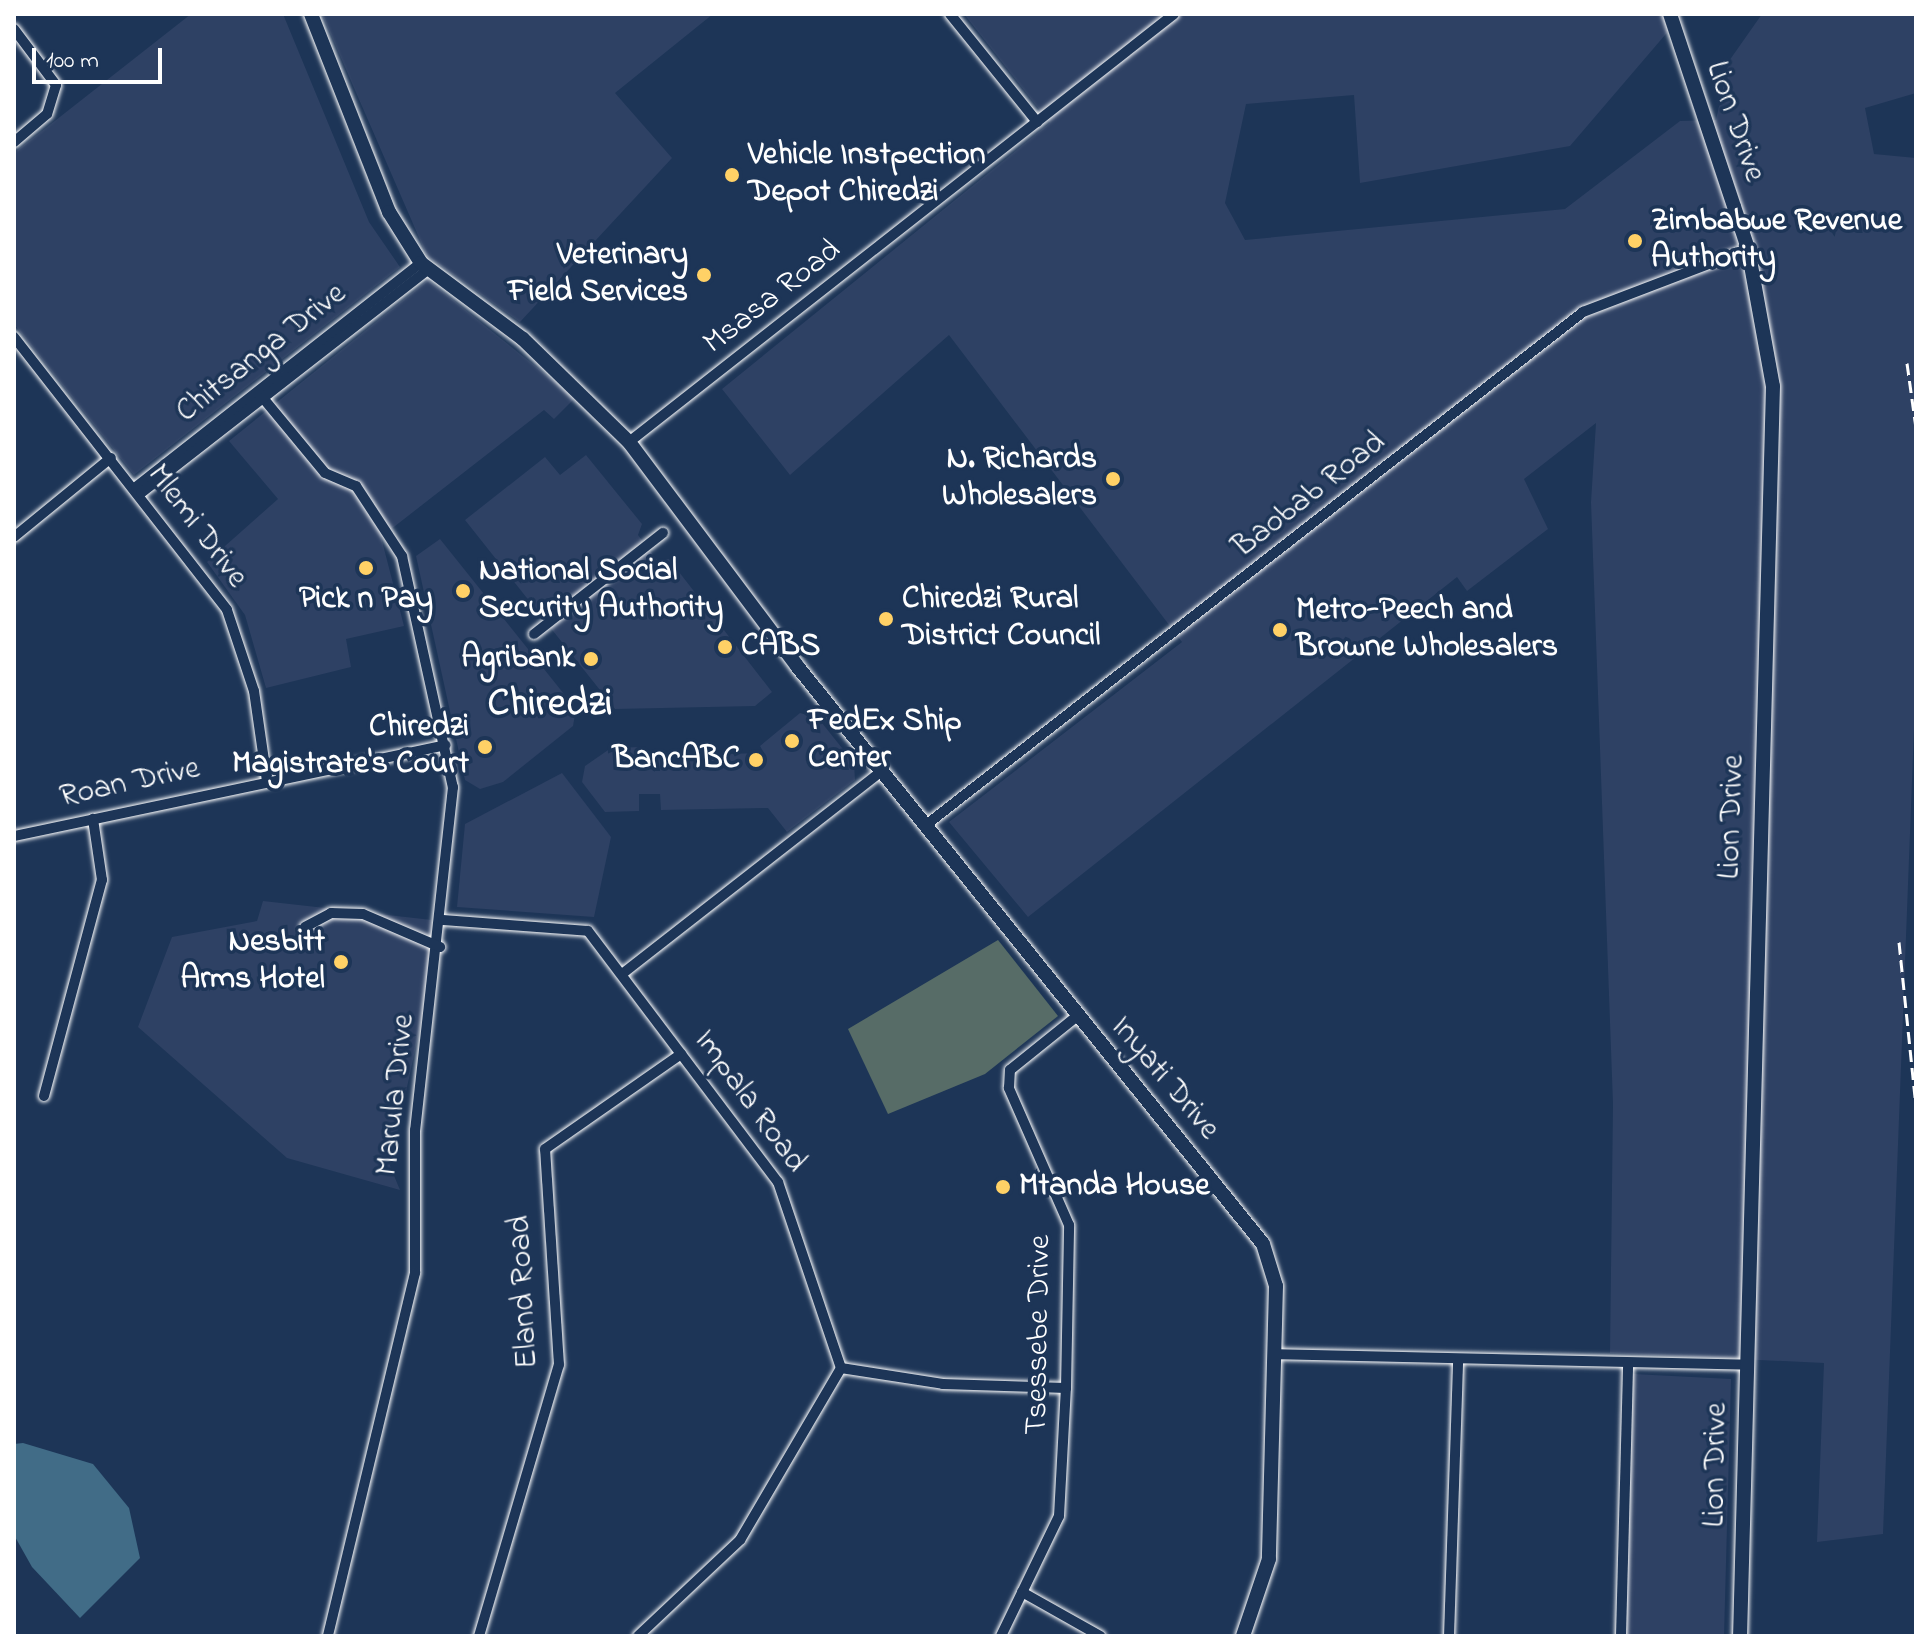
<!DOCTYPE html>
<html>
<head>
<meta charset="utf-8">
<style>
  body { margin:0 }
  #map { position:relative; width:1930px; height:1650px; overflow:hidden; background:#1d3557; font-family:"Indie Flower",sans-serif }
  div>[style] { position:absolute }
  .built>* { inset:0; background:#2e4164 }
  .green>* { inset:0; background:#576c67 }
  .water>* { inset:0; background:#416c87 }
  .roads { filter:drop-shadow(0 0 2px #fff) drop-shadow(0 0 2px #fff) }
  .street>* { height:10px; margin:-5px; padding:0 5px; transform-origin:5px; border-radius:5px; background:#1d3557 }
  .secondary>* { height:14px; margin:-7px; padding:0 7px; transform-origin:7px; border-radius:7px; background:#1d3557 }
  .rail>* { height:3px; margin-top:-1.5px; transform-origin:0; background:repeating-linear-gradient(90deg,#fff 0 12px,transparent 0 18px) }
  .dots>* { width:22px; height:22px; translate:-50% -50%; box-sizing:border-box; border:4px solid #1d3557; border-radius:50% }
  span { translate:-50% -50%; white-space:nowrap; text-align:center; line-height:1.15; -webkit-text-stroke:7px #1d3557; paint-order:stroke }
  .street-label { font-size:32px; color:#fff }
  .poi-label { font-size:32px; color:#fff; font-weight:700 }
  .left { translate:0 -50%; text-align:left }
  .right { translate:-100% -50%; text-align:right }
  .district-label { font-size:40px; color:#fff; font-weight:700 }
  .frame { position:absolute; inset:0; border:16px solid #fff; pointer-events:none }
  .scale { position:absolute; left:32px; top:48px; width:130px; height:36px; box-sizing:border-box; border:4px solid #fff; border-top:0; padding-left:10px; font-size:24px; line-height:28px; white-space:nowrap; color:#fff; -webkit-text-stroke:6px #1d3557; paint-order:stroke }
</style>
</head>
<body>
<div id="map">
  <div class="built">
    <div style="clip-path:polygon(191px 14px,283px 14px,369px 222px,400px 267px,134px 475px,14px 324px,14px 153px)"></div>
    <div style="clip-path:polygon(322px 14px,713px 14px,615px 93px,672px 158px,520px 322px,427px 256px)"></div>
    <div style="clip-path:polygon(964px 14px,1683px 14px,1570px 146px,1360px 183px,1354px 95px,1246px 104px,1225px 203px,1245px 240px,1565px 209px,1680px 121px,1716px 120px,1729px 61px,1762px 14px,1916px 14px,1916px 93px,1865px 108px,1874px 154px,1916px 158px,1916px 677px,1883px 1534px,1817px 1542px,1824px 1363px,1610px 1353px,1613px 1104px,1591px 502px,1596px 423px,1524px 479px,1548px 529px,1467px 591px,1457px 577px,1028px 917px,949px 822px,1182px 642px,949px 335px,790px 475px,722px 389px,1050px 123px)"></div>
    <div style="clip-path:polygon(428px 280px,575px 398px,554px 419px,544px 410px,381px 537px,404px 626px,346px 639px,351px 667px,266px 688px,245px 615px,207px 562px,278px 499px,229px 441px)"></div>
    <div style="clip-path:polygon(586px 455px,642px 524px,638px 535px,657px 560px,669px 559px,772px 692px,755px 706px,615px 709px,465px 520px,545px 457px,560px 475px)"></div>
    <div style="clip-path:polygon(440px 539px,576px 709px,573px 726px,503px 782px,480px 789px,465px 780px,416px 556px)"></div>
    <div style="clip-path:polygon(800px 713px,818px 718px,854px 763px,855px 780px,787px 832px,768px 808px,661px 810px,660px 794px,639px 794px,639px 811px,605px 812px,582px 782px,585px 766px,611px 748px,642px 747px,643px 756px,764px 753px,760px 746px)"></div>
    <div style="clip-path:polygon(562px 773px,611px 837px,594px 917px,457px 907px,465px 824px)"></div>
    <div style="clip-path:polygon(263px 901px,432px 920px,425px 1004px,390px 1166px,400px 1190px,287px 1158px,138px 1027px,172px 937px,257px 921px)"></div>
    <div style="clip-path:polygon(1633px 1374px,1731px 1379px,1724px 1636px,1626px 1636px)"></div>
  </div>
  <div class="green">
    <div style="clip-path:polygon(998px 940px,1058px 1016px,985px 1074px,888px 1114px,848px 1029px)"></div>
  </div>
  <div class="water">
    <div style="clip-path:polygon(23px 1443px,93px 1464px,129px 1508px,140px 1558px,80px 1618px,32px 1567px,14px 1535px,14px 1444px)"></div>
  </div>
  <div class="roads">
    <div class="street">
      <div style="left:950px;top:14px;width:139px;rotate:51.1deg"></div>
      <div style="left:14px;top:29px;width:70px;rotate:53.1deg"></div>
      <div style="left:56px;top:85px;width:30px;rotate:107deg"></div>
      <div style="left:47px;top:114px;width:43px;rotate:139.7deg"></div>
      <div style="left:14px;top:337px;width:346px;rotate:52deg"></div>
      <div style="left:227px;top:610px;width:85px;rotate:71.6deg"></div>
      <div style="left:254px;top:691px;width:91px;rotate:81.8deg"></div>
      <div style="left:263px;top:398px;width:97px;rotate:50.4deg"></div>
      <div style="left:325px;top:473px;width:34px;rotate:23deg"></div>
      <div style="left:356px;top:486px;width:84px;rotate:56.7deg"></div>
      <div style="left:402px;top:556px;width:237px;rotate:77.6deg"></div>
      <div style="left:453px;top:787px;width:345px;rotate:96.3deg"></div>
      <div style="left:415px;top:1130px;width:143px;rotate:90deg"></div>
      <div style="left:415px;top:1273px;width:373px;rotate:103.5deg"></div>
      <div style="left:629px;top:442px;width:693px;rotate:-38.14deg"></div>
      <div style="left:136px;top:487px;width:362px;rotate:-38.2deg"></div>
      <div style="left:141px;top:493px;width:365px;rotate:-37.9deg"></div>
      <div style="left:14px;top:537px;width:125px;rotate:-39.2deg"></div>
      <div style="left:534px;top:634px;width:164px;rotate:-38.1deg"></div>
      <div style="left:926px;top:825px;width:834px;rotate:-37.98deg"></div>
      <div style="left:1583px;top:312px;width:177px;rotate:-20.9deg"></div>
      <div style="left:14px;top:836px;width:441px;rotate:-11.9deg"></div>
      <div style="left:443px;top:920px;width:145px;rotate:4.3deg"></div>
      <div style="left:588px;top:931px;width:315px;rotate:52.9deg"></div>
      <div style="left:778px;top:1182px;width:196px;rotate:71.3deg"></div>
      <div style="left:841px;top:1368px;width:199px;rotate:120.4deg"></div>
      <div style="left:740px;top:1540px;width:140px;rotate:136.7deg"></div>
      <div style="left:305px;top:927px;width:30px;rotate:-28deg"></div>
      <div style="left:331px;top:913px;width:32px;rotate:2deg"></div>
      <div style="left:363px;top:914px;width:84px;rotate:23.2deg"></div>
      <div style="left:622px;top:974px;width:331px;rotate:-38deg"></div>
      <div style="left:44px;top:1096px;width:224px;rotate:-75deg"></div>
      <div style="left:102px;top:880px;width:62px;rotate:-98.4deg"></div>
      <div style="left:1273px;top:1354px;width:473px;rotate:1.3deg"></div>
      <div style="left:841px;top:1368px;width:103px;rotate:8.9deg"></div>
      <div style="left:943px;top:1384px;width:123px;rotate:1.9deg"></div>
      <div style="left:1022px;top:1592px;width:90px;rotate:29.4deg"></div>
      <div style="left:479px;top:1636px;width:283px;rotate:-73.6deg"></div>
      <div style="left:559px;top:1365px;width:216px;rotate:-93.7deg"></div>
      <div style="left:545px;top:1149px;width:166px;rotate:-34.9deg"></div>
      <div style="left:1001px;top:1636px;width:133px;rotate:-64.2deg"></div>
      <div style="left:1059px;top:1516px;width:128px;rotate:-86.9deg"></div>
      <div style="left:1066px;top:1388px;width:163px;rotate:-88.9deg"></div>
      <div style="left:1069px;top:1225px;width:150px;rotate:-113.7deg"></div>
      <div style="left:1009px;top:1088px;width:18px;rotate:-87deg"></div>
      <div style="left:1010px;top:1070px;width:85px;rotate:-38.8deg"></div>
      <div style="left:1449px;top:1636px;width:277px;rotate:-88.1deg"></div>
      <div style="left:1621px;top:1636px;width:272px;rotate:-88.5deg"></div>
    </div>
    <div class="secondary">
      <div style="left:311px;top:14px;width:213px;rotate:68.5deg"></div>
      <div style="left:389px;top:212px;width:60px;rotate:57.9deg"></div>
      <div style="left:421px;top:263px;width:127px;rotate:36.7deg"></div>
      <div style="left:523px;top:339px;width:148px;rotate:44.2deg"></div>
      <div style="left:629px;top:442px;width:280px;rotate:53.1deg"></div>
      <div style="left:797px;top:666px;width:742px;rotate:51.12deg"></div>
      <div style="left:1263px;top:1244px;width:44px;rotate:72.8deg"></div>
      <div style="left:1276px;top:1286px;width:273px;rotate:91.5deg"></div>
      <div style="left:1269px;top:1559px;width:81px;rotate:108.7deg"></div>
      <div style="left:1670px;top:14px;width:248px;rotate:71.6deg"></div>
      <div style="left:1748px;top:249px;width:139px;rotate:79.7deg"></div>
      <div style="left:1773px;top:386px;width:1250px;rotate:91.51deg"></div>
    </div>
  </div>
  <div class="rail">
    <div style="left:1907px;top:363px;width:66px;rotate:82.1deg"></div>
    <div style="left:1899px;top:942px;width:165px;rotate:84.1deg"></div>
    <div style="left:1916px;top:1199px;width:9px;rotate:90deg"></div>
  </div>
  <div class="dots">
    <div style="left:732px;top:175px;background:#ffd166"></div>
    <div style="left:1635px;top:241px;background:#ffd166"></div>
    <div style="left:704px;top:275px;background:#ffd166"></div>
    <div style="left:1113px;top:479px;background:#ffd166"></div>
    <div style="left:366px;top:568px;background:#ffd166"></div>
    <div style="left:463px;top:591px;background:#ffd166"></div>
    <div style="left:886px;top:619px;background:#ffd166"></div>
    <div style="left:1280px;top:630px;background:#ffd166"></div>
    <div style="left:725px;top:647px;background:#ffd166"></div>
    <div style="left:591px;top:659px;background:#ffd166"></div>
    <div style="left:792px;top:741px;background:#ffd166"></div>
    <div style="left:485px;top:747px;background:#ffd166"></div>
    <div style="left:756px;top:760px;background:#ffd166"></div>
    <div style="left:341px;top:962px;background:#ffd166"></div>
    <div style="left:1003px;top:1187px;background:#ffd166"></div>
  </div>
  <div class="street-label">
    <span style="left:1734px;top:122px;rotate:71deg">Lion Drive</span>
    <span style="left:773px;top:298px;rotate:-38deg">Msasa Road</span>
    <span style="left:262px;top:354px;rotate:-38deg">Chitsanga Drive</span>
    <span style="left:1310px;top:496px;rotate:-38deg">Baobab Road</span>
    <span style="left:196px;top:527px;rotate:53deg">Mlemi Drive</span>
    <span style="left:130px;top:784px;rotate:-12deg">Roan Drive</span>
    <span style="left:1733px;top:817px;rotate:-88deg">Lion Drive</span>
    <span style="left:1164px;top:1079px;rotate:50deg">Inyati Drive</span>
    <span style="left:397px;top:1095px;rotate:-84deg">Marula Drive</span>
    <span style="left:749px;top:1102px;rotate:54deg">Impala Road</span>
    <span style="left:525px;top:1292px;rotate:-93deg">Eland Road</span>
    <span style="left:1040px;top:1335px;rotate:-89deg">Tsessebe Drive</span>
    <span style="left:1717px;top:1465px;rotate:-89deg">Lion Drive</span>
  </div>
  <div class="poi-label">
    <span class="left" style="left:748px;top:175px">Vehicle Instpection<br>Depot Chiredzi</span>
    <span class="left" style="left:1651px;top:241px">Zimbabwe Revenue<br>Authority</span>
    <span class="right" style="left:688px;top:275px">Veterinary<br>Field Services</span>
    <span class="right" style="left:1097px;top:479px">N. Richards<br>Wholesalers</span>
    <span class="left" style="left:479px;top:591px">National Social<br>Security Authority</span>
    <span style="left:366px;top:600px">Pick n Pay</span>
    <span class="left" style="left:902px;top:619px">Chiredzi Rural<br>District Council</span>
    <span class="left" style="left:1296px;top:630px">Metro-Peech and<br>Browne Wholesalers</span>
    <span class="left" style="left:741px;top:647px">CABS</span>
    <span class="right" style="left:575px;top:659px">Agribank</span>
    <span class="left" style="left:808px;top:741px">FedEx Ship<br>Center</span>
    <span class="right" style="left:469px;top:747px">Chiredzi<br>Magistrate's Court</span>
    <span class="right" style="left:740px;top:760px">BancABC</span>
    <span class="right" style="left:325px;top:962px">Nesbitt<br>Arms Hotel</span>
    <span class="left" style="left:1019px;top:1187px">Mtanda House</span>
  </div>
  <div class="district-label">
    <span style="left:550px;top:705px">Chiredzi</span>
  </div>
  <div class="frame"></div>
  <div class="scale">100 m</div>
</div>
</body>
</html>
